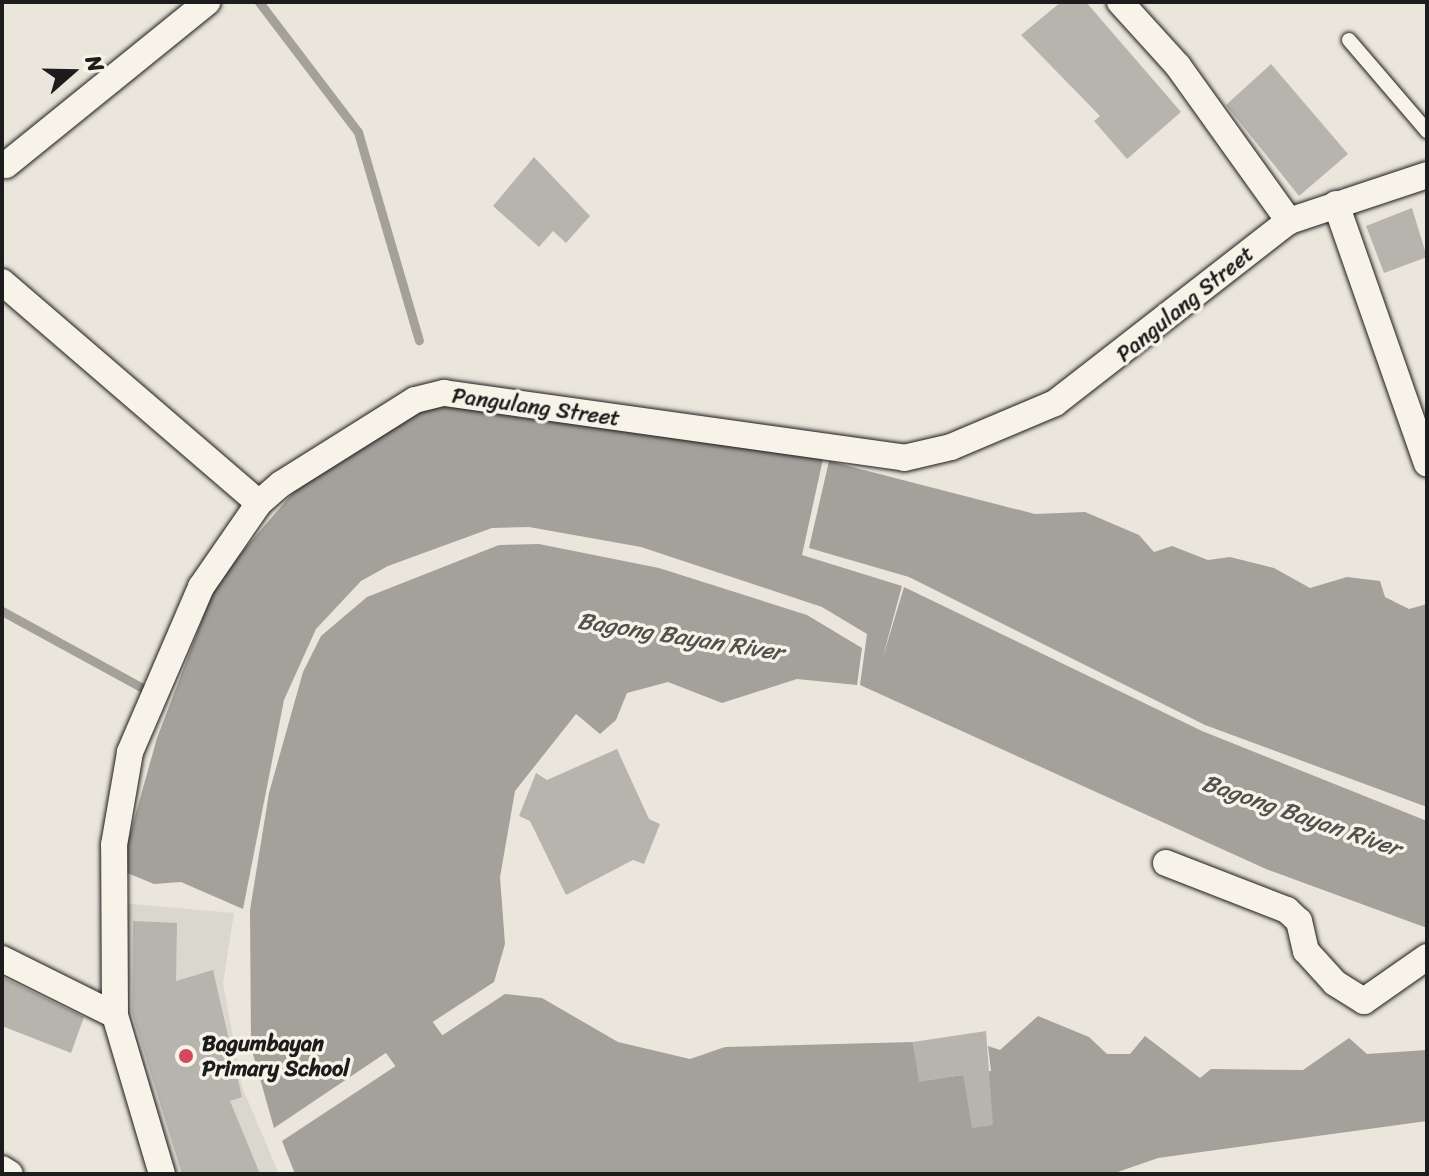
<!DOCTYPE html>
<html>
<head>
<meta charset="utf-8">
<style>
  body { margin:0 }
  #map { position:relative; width:1429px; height:1176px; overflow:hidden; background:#eae6dc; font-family:Sriracha,sans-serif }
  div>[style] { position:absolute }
  .built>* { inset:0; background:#dad7ce }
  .water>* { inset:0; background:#a3a19a }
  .stream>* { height:9px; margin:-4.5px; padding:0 4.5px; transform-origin:4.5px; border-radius:4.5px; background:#a3a19a }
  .river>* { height:56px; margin:-28px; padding:0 28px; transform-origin:28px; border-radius:28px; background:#a3a19a }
  .building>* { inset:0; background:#b6b4ac }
  .roads { filter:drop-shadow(0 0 2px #1c1c1c) drop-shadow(0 0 2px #1c1c1c) }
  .lane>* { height:14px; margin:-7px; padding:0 7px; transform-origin:7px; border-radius:7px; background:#f7f3e8 }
  .street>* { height:26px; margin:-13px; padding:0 13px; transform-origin:13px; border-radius:13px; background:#f7f3e8 }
  .dots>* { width:22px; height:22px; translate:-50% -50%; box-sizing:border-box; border:4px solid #f7f3e8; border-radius:50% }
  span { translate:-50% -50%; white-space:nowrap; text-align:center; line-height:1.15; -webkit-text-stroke:7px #f7f3e8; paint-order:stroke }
  .street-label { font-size:22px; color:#1c1c1c }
  .poi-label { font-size:22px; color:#1c1c1c; font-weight:700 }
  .left { translate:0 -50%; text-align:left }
  .water-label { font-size:24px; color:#52514e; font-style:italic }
  .frame { position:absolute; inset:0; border:4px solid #1c1c1c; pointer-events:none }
  .north { position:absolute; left:32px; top:32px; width:80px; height:80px; -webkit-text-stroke:6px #f7f3e8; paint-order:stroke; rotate:70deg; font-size:22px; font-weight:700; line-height:32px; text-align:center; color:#1c1c1c }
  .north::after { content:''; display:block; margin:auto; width:28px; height:36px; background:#1c1c1c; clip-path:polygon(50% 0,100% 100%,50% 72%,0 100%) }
</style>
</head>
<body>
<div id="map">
  <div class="built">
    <div style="clip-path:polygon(120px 903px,234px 913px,223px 983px,242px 1087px,279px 1174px,174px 1174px,127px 1025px)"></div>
  </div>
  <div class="water">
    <div style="clip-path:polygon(435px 397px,522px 418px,663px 431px,823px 459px,802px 555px,902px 586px,882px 660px,904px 587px,1202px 731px,1427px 821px,1427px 928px,1266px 869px,860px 685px,867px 634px,822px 607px,641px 547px,529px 527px,492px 528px,388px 566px,361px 581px,316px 629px,284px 700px,243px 909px,181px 882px,154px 884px,120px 870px,157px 738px,217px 581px,297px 488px)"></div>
    <div style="clip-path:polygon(829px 461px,1035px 514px,1085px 512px,1139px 535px,1154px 552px,1172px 546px,1208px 560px,1230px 557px,1274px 568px,1310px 588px,1347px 577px,1380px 581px,1385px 597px,1409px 609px,1427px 604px,1427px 807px,1205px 725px,909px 577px,809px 548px)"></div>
    <div style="clip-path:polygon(539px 544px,659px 568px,807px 615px,862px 648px,857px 685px,797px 679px,722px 703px,668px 682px,627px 693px,616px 720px,600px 734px,576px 714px,515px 791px,500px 877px,505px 944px,494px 982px,411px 1036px,412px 1044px,405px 1040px,274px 1128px,251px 1047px,250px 910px,269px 793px,303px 672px,321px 636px,367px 597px,499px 545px)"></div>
    <div style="clip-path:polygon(505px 994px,542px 998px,618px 1042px,690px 1059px,725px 1047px,913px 1042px,920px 1081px,991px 1071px,988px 1046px,1000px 1050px,1038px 1016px,1089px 1037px,1107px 1054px,1130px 1054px,1145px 1036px,1200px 1078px,1211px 1069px,1303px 1070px,1349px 1038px,1367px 1054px,1427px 1050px,1427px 1121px,1158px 1158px,1112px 1174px,295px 1174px,282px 1141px)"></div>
  </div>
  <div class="stream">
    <div style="left:259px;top:2px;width:163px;rotate:52.7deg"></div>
    <div style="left:358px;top:132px;width:217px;rotate:73.7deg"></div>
    <div style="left:2px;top:611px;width:171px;rotate:28.7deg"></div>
  </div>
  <div class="river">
    <div style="left:405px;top:970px;width:60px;rotate:91deg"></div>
    <div style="left:404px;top:1030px;width:178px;rotate:54.2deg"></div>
  </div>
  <div class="building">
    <div style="clip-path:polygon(1061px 2px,1086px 2px,1181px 112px,1127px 159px,1094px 121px,1100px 116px,1021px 35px)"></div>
    <div style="clip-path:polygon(1271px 64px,1348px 154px,1299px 196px,1226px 105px)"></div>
    <div style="clip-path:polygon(534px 157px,590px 216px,566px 243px,553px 231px,539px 247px,493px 206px)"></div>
    <div style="clip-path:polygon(1412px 208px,1427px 257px,1384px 273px,1366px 226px)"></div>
    <div style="clip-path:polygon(617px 749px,649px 819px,660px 824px,644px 864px,633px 860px,566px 895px,530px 821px,519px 816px,536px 773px,547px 780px)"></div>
    <div style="clip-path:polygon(133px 921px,177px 923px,176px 981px,213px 970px,242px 1097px,230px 1101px,260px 1174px,182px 1174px,132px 1013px)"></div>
    <div style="clip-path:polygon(2px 977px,84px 1017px,71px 1053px,2px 1026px)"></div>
    <div style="clip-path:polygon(986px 1031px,993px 1125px,972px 1128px,963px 1075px,919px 1082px,913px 1042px)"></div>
  </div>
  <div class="roads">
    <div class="lane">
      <div style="left:1349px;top:40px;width:120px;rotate:49.4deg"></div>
    </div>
    <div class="street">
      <div style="left:1120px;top:2px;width:86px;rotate:47.8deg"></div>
      <div style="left:1178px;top:66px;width:191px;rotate:54.4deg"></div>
      <div style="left:6px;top:165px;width:259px;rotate:-39deg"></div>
      <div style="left:1336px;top:204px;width:275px;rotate:70.7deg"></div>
      <div style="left:2px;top:282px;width:339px;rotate:40.7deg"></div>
      <div style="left:1166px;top:863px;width:130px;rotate:21.2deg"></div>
      <div style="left:1287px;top:910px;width:16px;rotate:43deg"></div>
      <div style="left:1299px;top:921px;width:31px;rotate:77deg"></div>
      <div style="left:1306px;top:951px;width:43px;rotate:47.8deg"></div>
      <div style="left:1335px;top:983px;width:34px;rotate:32deg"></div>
      <div style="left:1364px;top:1001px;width:77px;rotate:-34.9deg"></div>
      <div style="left:2px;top:959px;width:126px;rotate:26.4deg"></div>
      <div style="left:2px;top:1169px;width:9px;rotate:32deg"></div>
      <div style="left:162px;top:1174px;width:166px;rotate:-106.5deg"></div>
      <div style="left:115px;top:1015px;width:170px;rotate:-90.3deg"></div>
      <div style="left:114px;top:845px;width:94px;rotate:-80.2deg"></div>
      <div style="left:130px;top:752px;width:180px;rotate:-66.7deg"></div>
      <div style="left:201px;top:587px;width:102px;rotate:-55.4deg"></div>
      <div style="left:259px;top:503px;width:29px;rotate:-41deg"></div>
      <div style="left:281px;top:484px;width:158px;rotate:-32.1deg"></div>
      <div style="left:415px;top:400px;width:30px;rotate:-14deg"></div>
      <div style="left:444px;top:393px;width:465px;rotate:8deg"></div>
      <div style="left:904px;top:458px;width:48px;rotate:-13.2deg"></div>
      <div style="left:951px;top:447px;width:113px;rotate:-22.9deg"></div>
      <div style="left:1055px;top:403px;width:296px;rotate:-37.9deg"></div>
      <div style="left:1289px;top:221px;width:145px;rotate:-18.4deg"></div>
    </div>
  </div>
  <div class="dots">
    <div style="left:186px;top:1056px;background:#d1495b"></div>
  </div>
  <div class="street-label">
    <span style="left:1185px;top:304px;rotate:-39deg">Pangulang Street</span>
    <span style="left:536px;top:407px;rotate:8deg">Pangulang Street</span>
  </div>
  <div class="poi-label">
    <span class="left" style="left:202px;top:1056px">Bagumbayan<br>Primary School</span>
  </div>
  <div class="water-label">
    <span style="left:680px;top:637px;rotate:9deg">Bagong Bayan River</span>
    <span style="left:1301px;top:816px;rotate:19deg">Bagong Bayan River</span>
  </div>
  <div class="frame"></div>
  <div class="north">N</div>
</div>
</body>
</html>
